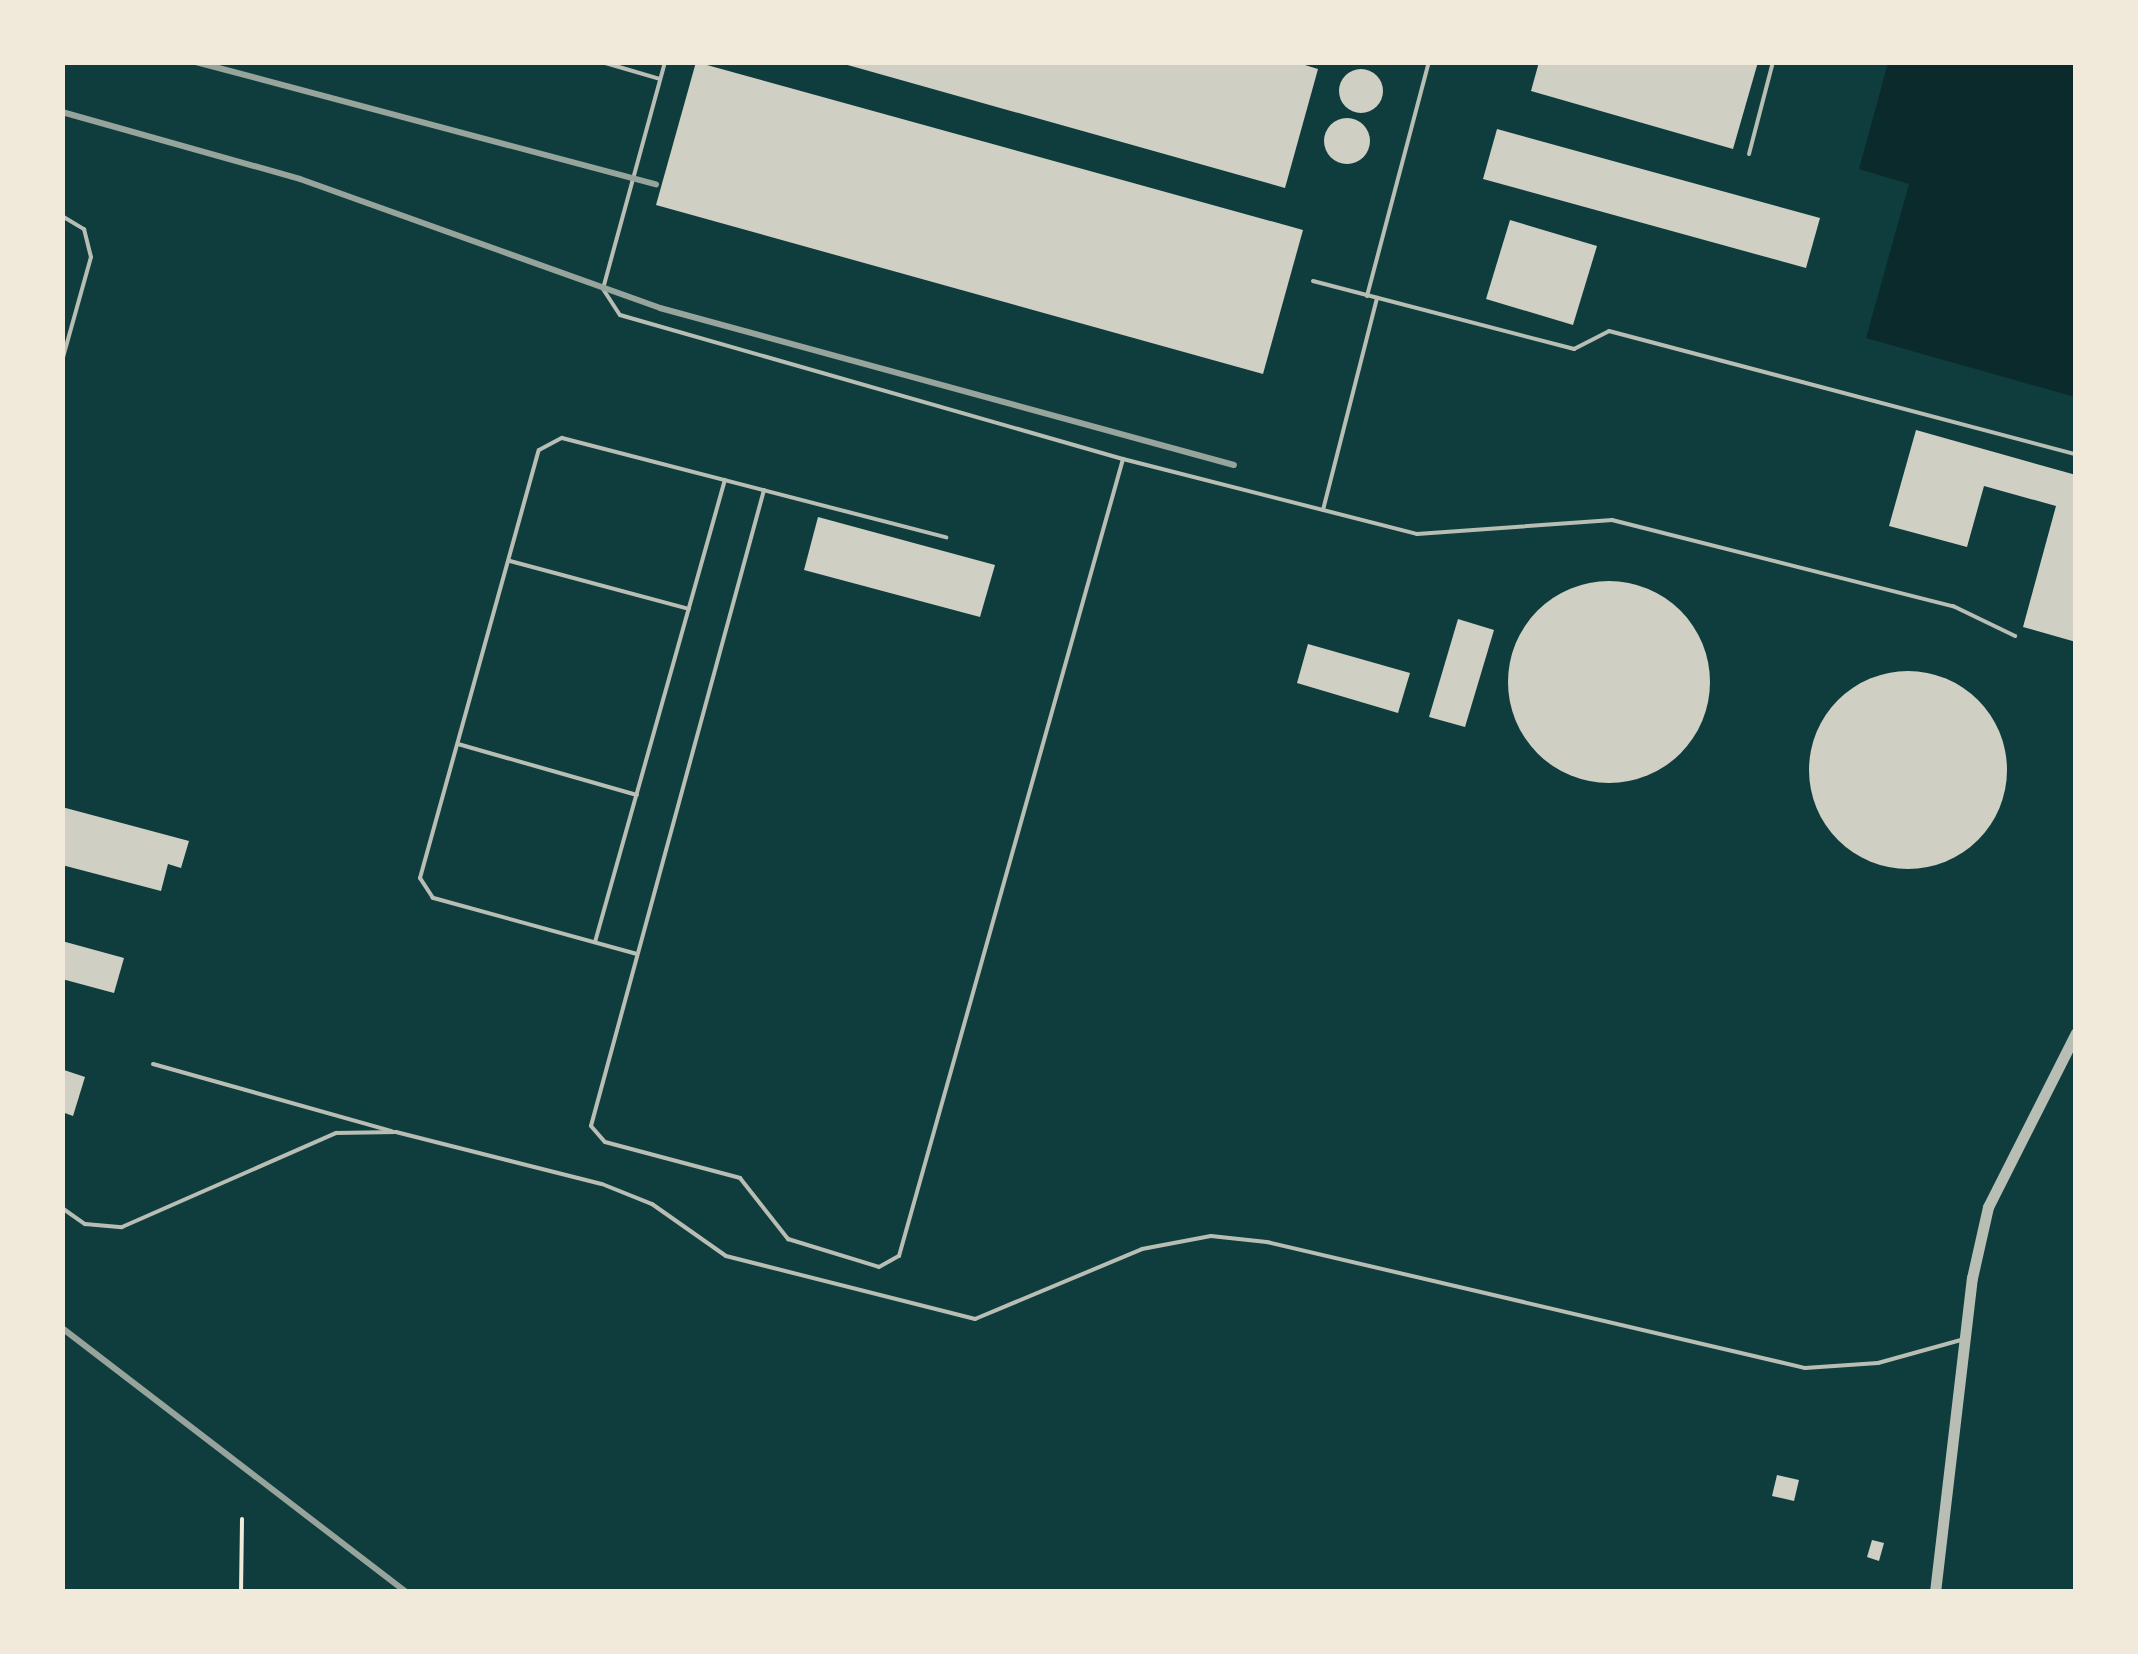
<!DOCTYPE html>
<html>
<head>
<meta charset="utf-8">
<style>
  body { margin:0 }
  #map { position:relative; width:2138px; height:1654px; overflow:hidden; background:#0f3d3e; font-family:"Sofia Sans Condensed",sans-serif }
  div>[style] { position:absolute }
  .water>* { inset:0; background:#0a2a2b }
  .building>* { inset:0; background:#cfcfc3 }
  .round { border-radius:50% }
  .path>* { height:4px; margin:-2px; padding:0 2px; transform-origin:2px; border-radius:2px; background:#f1e9da }
  .service>* { height:4px; margin:-2px; padding:0 2px; transform-origin:2px; border-radius:2px; background:#b8beb3 }
  .tertiary>* { height:11px; margin:-5.5px; padding:0 5.5px; transform-origin:5.5px; border-radius:5.5px; background:#b8beb3 }
  .rail>* { height:6px; margin:-3px; padding:0 3px; transform-origin:3px; border-radius:3px; background:#97a49c }
  span { translate:-50% -50%; white-space:nowrap; text-align:center; line-height:1.15; -webkit-text-stroke:8px #f1e9da; paint-order:stroke }
  .frame { position:absolute; inset:0; border:65px solid #f1e9da; pointer-events:none }
</style>
</head>
<body>
<div id="map">
  <div class="water">
    <div style="clip-path:polygon(1888px 63px,2075px 63px,2075px 397px,1866px 338px,1909px 184px,1859px 169px)"></div>
  </div>
  <div class="building">
    <div style="clip-path:polygon(696px 62px,1303px 230px,1263px 374px,656px 205px)"></div>
    <div style="clip-path:polygon(837px 62px,1295px 62px,1318px 69px,1285px 188px)"></div>
    <div style="clip-path:polygon(1539px 62px,1758px 62px,1733px 149px,1531px 91px)"></div>
    <div class="round" style="left:1339px;top:69px;width:44px;height:44px"></div>
    <div class="round" style="left:1324px;top:118px;width:46px;height:46px"></div>
    <div style="clip-path:polygon(1497px 129px,1820px 218px,1806px 268px,1483px 179px)"></div>
    <div style="clip-path:polygon(1510px 220px,1597px 246px,1573px 325px,1486px 299px)"></div>
    <div style="clip-path:polygon(1916px 430px,2076px 475px,2076px 642px,2023px 627px,2056px 506px,1984px 486px,1967px 547px,1889px 526px)"></div>
    <div style="clip-path:polygon(818px 517px,995px 565px,980px 617px,804px 570px)"></div>
    <div class="round" style="left:1508px;top:581px;width:202px;height:202px"></div>
    <div style="clip-path:polygon(1458px 619px,1494px 630px,1465px 727px,1429px 717px)"></div>
    <div style="clip-path:polygon(1308px 644px,1410px 673px,1398px 713px,1297px 683px)"></div>
    <div class="round" style="left:1809px;top:671px;width:198px;height:198px"></div>
    <div style="clip-path:polygon(62px 807px,189px 841px,181px 868px,168px 864px,161px 891px,62px 865px)"></div>
    <div style="clip-path:polygon(62px 941px,124px 958px,114px 993px,62px 979px)"></div>
    <div style="clip-path:polygon(64px 1070px,85px 1077px,73px 1116px,62px 1112px)"></div>
    <div style="clip-path:polygon(1777px 1475px,1799px 1480px,1794px 1501px,1772px 1496px)"></div>
    <div style="clip-path:polygon(1872px 1540px,1884px 1543px,1879px 1561px,1867px 1557px)"></div>
  </div>
  <div class="path">
    <div style="left:241px;top:1592px;width:73px;rotate:-89.2deg"></div>
  </div>
  <div class="service">
    <div style="left:602px;top:62px;width:60px;rotate:16.3deg"></div>
    <div style="left:665px;top:62px;width:235px;rotate:105.3deg"></div>
    <div style="left:603px;top:289px;width:31px;rotate:57deg"></div>
    <div style="left:620px;top:315px;width:523px;rotate:15.98deg"></div>
    <div style="left:1123px;top:459px;width:303px;rotate:14.3deg"></div>
    <div style="left:1417px;top:534px;width:196px;rotate:-4.1deg"></div>
    <div style="left:1612px;top:520px;width:352px;rotate:14.2deg"></div>
    <div style="left:1953px;top:606px;width:69px;rotate:25.8deg"></div>
    <div style="left:1749px;top:154px;width:95px;rotate:-75.4deg"></div>
    <div style="left:62px;top:216px;width:26px;rotate:31deg"></div>
    <div style="left:84px;top:229px;width:29px;rotate:76deg"></div>
    <div style="left:91px;top:257px;width:108px;rotate:105.6deg"></div>
    <div style="left:1313px;top:281px;width:270px;rotate:14.6deg"></div>
    <div style="left:1574px;top:349px;width:39px;rotate:-27deg"></div>
    <div style="left:1609px;top:331px;width:483px;rotate:14.8deg"></div>
    <div style="left:1367px;top:296px;width:242px;rotate:-75.2deg"></div>
    <div style="left:764px;top:490px;width:659px;rotate:105.22deg"></div>
    <div style="left:591px;top:1126px;width:21px;rotate:49deg"></div>
    <div style="left:605px;top:1142px;width:140px;rotate:14.9deg"></div>
    <div style="left:740px;top:1178px;width:78px;rotate:51.8deg"></div>
    <div style="left:788px;top:1239px;width:95px;rotate:17.1deg"></div>
    <div style="left:879px;top:1267px;width:23px;rotate:-29deg"></div>
    <div style="left:899px;top:1256px;width:828px;rotate:-74.3deg"></div>
    <div style="left:1323px;top:510px;width:219px;rotate:-75.7deg"></div>
    <div style="left:510px;top:561px;width:185px;rotate:15deg"></div>
    <div style="left:458px;top:744px;width:186px;rotate:15.9deg"></div>
    <div style="left:595px;top:942px;width:480px;rotate:-74.3deg"></div>
    <div style="left:637px;top:954px;width:212px;rotate:-164.6deg"></div>
    <div style="left:433px;top:898px;width:24px;rotate:-123deg"></div>
    <div style="left:420px;top:878px;width:444px;rotate:-74.5deg"></div>
    <div style="left:539px;top:450px;width:26px;rotate:-28deg"></div>
    <div style="left:562px;top:438px;width:397px;rotate:14.5deg"></div>
    <div style="left:153px;top:1064px;width:248px;rotate:15.7deg"></div>
    <div style="left:62px;top:1208px;width:28px;rotate:35deg"></div>
    <div style="left:85px;top:1224px;width:37px;rotate:5deg"></div>
    <div style="left:122px;top:1227px;width:234px;rotate:-23.7deg"></div>
    <div style="left:336px;top:1133px;width:60px;rotate:-1deg"></div>
    <div style="left:396px;top:1132px;width:212px;rotate:14.2deg"></div>
    <div style="left:602px;top:1184px;width:54px;rotate:21.8deg"></div>
    <div style="left:652px;top:1204px;width:90px;rotate:35.1deg"></div>
    <div style="left:726px;top:1256px;width:257px;rotate:14.2deg"></div>
    <div style="left:975px;top:1319px;width:181px;rotate:-22.7deg"></div>
    <div style="left:1142px;top:1249px;width:70px;rotate:-10.7deg"></div>
    <div style="left:1211px;top:1236px;width:56px;rotate:6.1deg"></div>
    <div style="left:1267px;top:1242px;width:553px;rotate:13.18deg"></div>
    <div style="left:1805px;top:1368px;width:73px;rotate:-3.9deg"></div>
    <div style="left:1878px;top:1363px;width:86px;rotate:-15.5deg"></div>
  </div>
  <div class="tertiary">
    <div style="left:1935px;top:1592px;width:316px;rotate:-83.3deg"></div>
    <div style="left:1972px;top:1278px;width:73px;rotate:-77.3deg"></div>
    <div style="left:1988px;top:1207px;width:195px;rotate:-63.2deg"></div>
  </div>
  <div class="rail">
    <div style="left:196px;top:62px;width:476px;rotate:14.9deg"></div>
    <div style="left:62px;top:112px;width:247px;rotate:15.7deg"></div>
    <div style="left:300px;top:179px;width:382px;rotate:19.7deg"></div>
    <div style="left:660px;top:308px;width:595px;rotate:15.3deg"></div>
    <div style="left:62px;top:1328px;width:434px;rotate:37.5deg"></div>
  </div>
  <div class="frame"></div>
</div>
</body>
</html>
